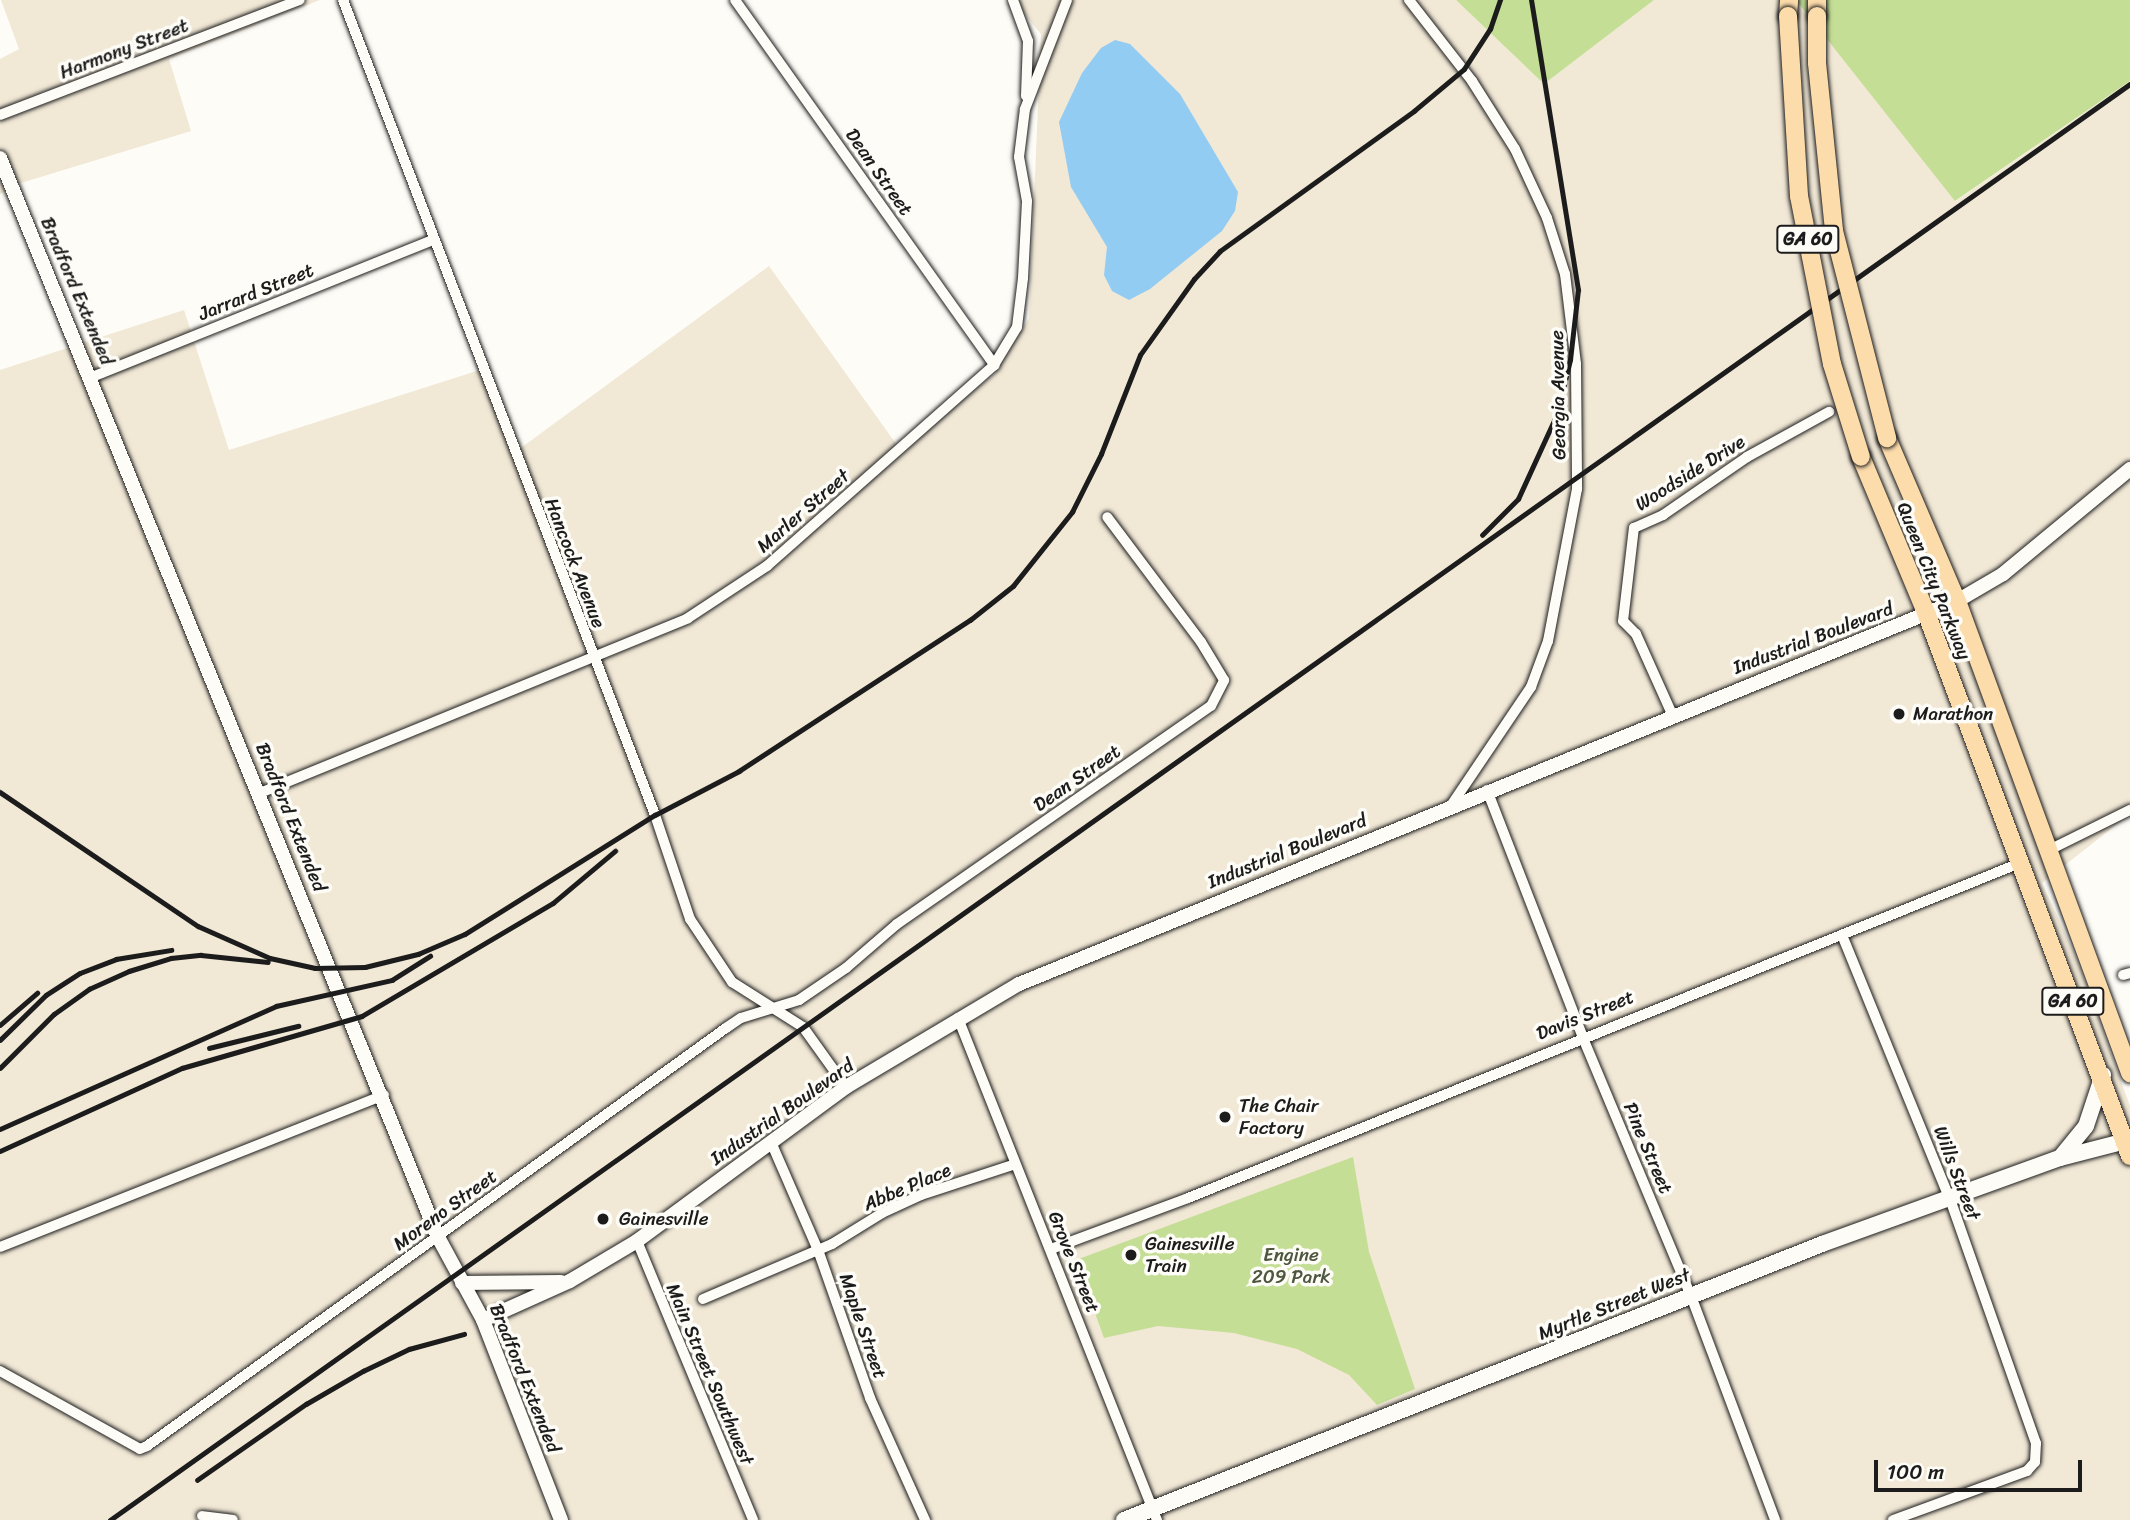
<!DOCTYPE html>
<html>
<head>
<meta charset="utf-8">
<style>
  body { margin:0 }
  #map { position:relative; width:2130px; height:1520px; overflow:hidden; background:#fdfcf7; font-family:Sriracha,sans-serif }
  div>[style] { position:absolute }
  .built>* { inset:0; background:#f1e8d6 }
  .green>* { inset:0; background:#c4de95 }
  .water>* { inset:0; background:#93ccf3 }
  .roads { filter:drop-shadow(0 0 2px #1c1c1c) drop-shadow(0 0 2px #1c1c1c) }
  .minor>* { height:10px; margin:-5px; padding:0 5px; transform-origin:5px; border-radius:5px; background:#fdfcf7 }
  .tertiary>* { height:14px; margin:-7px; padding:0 7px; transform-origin:7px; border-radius:7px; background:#fdfcf7 }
  .secondary>* { height:16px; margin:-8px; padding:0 8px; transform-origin:8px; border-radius:8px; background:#fdfcf7 }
  .primary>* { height:18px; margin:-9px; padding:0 9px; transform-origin:9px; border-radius:9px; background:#fddcac }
  .rail>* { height:4.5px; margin:-2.25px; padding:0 2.25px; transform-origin:2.25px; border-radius:2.25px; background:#1c1c1c }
  .bridges { filter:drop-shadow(0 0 2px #1c1c1c) drop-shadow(0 0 2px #1c1c1c) }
  .primary-bridge>* { height:18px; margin:-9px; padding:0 9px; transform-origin:9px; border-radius:9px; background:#fddcac }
  .dots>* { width:19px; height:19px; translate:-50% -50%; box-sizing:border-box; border:4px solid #fdfcf7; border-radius:50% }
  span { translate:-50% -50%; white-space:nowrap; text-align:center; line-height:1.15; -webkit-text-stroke:7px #fdfcf7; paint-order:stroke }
  .shield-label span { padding:2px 5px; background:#fdfcf7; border:2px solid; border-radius:5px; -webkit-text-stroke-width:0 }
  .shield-label { font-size:18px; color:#1c1c1c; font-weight:700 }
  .street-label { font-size:19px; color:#1c1c1c }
  .poi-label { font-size:19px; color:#1c1c1c }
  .left { translate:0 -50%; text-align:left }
  .park-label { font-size:19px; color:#4e5640 }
  .scale { position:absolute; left:1874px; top:1460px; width:208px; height:32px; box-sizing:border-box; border:4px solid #1c1c1c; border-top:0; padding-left:9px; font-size:21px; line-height:24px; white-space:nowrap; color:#1c1c1c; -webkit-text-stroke:5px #fdfcf7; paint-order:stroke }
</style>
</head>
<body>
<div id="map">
  <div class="built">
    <div style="clip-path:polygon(1px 0,320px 0,169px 59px,191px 131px,21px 183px,0 194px,0 59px,19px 49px)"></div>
    <div style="clip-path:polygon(1013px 0,1456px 0,1544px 84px,1654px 0,1796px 0,1956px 201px,2130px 81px,2130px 814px,2042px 883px,2077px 959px,2130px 1106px,2130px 1520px,0 1520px,0 370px,184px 310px,229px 450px,483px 369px,514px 453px,769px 266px,899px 448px,995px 374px,1029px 318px,1041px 34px)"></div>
  </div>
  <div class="green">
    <div style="clip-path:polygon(1456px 0,1654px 0,1544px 84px)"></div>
    <div style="clip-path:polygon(1796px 0,2130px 0,2130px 81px,1955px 201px)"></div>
    <div style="clip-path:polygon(1353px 1157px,1369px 1252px,1415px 1389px,1377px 1405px,1349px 1375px,1297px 1349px,1234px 1333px,1158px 1326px,1104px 1338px,1076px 1260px)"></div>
  </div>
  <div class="water">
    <div style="clip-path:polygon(1115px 40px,1130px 44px,1180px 94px,1238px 192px,1235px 211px,1222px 231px,1150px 289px,1129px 300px,1112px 291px,1104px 275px,1107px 247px,1071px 187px,1059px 122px,1082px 73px,1101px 48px)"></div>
  </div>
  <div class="roads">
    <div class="minor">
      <div style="left:343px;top:0;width:873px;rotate:69.05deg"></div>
      <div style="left:655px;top:815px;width:110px;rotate:71.4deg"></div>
      <div style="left:690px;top:919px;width:76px;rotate:56.3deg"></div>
      <div style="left:732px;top:982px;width:84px;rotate:32.4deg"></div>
      <div style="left:803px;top:1027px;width:74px;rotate:54.4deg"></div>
      <div style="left:735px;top:0;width:448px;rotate:54.6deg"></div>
      <div style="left:1013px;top:0;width:44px;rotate:69.9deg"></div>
      <div style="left:1028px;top:41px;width:55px;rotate:92.1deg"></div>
      <div style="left:1409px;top:0;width:103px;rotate:52.1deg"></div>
      <div style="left:1472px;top:81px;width:80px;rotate:57.7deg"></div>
      <div style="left:1515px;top:149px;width:76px;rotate:65.1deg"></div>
      <div style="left:1547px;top:218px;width:59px;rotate:72.2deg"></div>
      <div style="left:1565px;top:274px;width:91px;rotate:83deg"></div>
      <div style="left:1576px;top:364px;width:125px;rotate:89.5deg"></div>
      <div style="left:1577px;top:489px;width:155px;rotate:100.8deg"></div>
      <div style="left:1548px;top:641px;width:49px;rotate:110.3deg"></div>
      <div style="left:1531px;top:687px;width:141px;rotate:124deg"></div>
      <div style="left:0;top:115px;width:321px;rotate:-21deg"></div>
      <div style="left:92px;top:377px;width:367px;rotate:-21.9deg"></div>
      <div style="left:1672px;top:714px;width:88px;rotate:-114.2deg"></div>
      <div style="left:1636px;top:634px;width:18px;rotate:-135deg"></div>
      <div style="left:1623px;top:621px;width:94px;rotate:-83.3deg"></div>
      <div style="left:1634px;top:528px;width:32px;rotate:-24deg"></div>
      <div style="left:1663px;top:515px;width:102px;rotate:-34.6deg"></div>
      <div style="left:1747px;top:457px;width:94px;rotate:-28.8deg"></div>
      <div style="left:1487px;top:790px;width:266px;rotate:68.8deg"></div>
      <div style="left:1583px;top:1038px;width:280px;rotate:67.3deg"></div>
      <div style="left:1691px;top:1296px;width:239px;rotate:69.4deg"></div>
      <div style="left:260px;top:793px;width:462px;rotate:-22.2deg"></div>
      <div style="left:688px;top:618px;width:95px;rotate:-33.4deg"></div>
      <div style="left:767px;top:566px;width:303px;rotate:-41.5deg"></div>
      <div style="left:994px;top:365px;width:44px;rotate:-58.8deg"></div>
      <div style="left:1017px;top:327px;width:49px;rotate:-83deg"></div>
      <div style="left:1023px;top:278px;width:77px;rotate:-87deg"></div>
      <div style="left:1027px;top:201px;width:45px;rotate:-100.3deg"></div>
      <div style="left:1019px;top:157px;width:48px;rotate:-82.9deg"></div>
      <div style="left:1025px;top:109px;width:117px;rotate:-68.9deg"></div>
      <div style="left:2047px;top:851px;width:93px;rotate:-26.3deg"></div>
      <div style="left:1842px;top:935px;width:285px;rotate:67.8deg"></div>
      <div style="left:1950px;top:1199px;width:259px;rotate:70.6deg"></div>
      <div style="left:2036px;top:1443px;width:19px;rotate:93deg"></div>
      <div style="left:2035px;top:1462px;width:12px;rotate:132deg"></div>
      <div style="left:2027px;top:1471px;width:143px;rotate:159.9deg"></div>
      <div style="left:2123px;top:975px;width:7px;rotate:-16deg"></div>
      <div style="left:958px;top:1018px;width:540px;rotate:68.38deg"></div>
      <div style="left:771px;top:1142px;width:118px;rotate:66.5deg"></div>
      <div style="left:818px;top:1250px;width:157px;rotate:70.6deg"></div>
      <div style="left:870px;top:1398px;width:134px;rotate:65.7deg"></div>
      <div style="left:637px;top:1241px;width:302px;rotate:67.4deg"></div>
      <div style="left:0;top:1247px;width:413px;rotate:-21.6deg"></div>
      <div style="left:1051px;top:1249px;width:146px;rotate:-20.4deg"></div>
      <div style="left:1188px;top:1198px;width:897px;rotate:-21.93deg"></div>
      <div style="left:703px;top:1299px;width:140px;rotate:-23.1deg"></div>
      <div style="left:832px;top:1244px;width:59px;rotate:-31.8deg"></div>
      <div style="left:882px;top:1213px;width:43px;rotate:-24.8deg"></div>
      <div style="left:921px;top:1195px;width:97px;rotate:-18.1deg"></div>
      <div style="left:0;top:1371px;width:160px;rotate:29.1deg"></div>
      <div style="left:140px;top:1449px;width:8px;rotate:-23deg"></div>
      <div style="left:147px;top:1446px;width:714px;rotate:-35.83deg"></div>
      <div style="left:726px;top:1028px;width:18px;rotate:-34deg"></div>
      <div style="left:741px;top:1018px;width:61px;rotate:-17.2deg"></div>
      <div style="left:799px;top:1000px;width:57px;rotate:-34.2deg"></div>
      <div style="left:846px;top:968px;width:67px;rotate:-40.8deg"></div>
      <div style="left:897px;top:924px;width:382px;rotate:-34.8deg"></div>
      <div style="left:1211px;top:706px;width:29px;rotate:-63deg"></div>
      <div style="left:1224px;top:680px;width:44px;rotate:-121.2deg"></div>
      <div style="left:1201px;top:642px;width:156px;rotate:-126.9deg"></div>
      <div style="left:202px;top:1516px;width:31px;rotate:7deg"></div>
    </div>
    <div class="tertiary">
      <div style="left:0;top:158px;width:1165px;rotate:67.91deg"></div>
      <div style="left:438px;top:1237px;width:94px;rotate:61.5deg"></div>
      <div style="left:483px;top:1320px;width:215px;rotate:68.7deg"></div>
      <div style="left:462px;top:1283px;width:99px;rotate:-0.6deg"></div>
      <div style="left:483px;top:1320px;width:95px;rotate:-24.1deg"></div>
      <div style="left:570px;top:1281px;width:78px;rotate:-30.8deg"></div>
      <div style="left:637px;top:1241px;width:260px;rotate:-36.4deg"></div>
      <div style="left:846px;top:1087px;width:201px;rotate:-30.8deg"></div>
      <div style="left:1019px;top:984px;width:1013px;rotate:-22.21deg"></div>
      <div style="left:1957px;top:601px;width:53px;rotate:-30.4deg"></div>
      <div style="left:2003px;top:574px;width:165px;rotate:-39.6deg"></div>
    </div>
    <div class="secondary">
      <div style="left:2060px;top:1158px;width:41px;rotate:-50.9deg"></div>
      <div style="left:2086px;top:1126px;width:54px;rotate:-71.6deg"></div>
      <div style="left:1124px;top:1520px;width:751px;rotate:-21.57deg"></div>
      <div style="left:1822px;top:1244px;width:253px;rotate:-19.9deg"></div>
      <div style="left:2060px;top:1158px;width:72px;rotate:-14.4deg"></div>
    </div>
    <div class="primary">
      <div style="left:1788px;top:16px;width:16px;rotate:-86deg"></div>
      <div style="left:1817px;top:16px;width:16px;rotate:-90deg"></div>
      <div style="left:1887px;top:438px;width:177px;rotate:66.8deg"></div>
      <div style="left:1957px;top:601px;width:503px;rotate:69.87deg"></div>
      <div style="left:1861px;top:457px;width:171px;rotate:67.3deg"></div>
      <div style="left:1927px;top:615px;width:578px;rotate:69.43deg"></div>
    </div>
  </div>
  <div class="rail">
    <div style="left:1482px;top:535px;width:51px;rotate:-45deg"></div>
    <div style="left:1518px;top:499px;width:94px;rotate:-65.4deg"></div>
    <div style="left:1557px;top:414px;width:56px;rotate:-76.5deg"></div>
    <div style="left:1570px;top:360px;width:70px;rotate:-83.5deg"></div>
    <div style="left:1578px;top:290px;width:294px;rotate:-99.2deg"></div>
    <div style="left:0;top:792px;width:239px;rotate:34.1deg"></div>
    <div style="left:198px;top:926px;width:79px;rotate:24deg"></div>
    <div style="left:270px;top:958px;width:46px;rotate:12.5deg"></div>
    <div style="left:315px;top:968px;width:50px;rotate:-1.1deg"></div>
    <div style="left:365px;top:967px;width:55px;rotate:-13.8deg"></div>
    <div style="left:418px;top:954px;width:51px;rotate:-23.1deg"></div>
    <div style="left:465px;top:934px;width:224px;rotate:-32.1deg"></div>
    <div style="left:655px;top:815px;width:95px;rotate:-27.6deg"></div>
    <div style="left:739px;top:771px;width:276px;rotate:-33.2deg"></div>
    <div style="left:970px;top:620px;width:55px;rotate:-38.3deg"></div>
    <div style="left:1013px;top:586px;width:95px;rotate:-51.4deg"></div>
    <div style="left:1072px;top:512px;width:65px;rotate:-63.4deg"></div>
    <div style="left:1101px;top:454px;width:106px;rotate:-68.5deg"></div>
    <div style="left:1140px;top:355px;width:93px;rotate:-54.6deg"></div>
    <div style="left:1194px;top:279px;width:38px;rotate:-47deg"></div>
    <div style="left:1220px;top:251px;width:239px;rotate:-35.8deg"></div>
    <div style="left:1414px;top:111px;width:65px;rotate:-40deg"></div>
    <div style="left:1464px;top:69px;width:48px;rotate:-57deg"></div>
    <div style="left:1490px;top:29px;width:31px;rotate:-71deg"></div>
    <div style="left:0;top:1025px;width:49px;rotate:-40.9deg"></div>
    <div style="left:0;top:1040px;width:64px;rotate:-44.4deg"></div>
    <div style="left:46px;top:995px;width:40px;rotate:-32.9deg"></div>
    <div style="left:80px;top:973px;width:39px;rotate:-21deg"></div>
    <div style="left:116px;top:959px;width:56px;rotate:-9.3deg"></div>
    <div style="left:209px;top:1048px;width:92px;rotate:-13.9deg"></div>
    <div style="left:0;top:1068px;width:76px;rotate:-45deg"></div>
    <div style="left:54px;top:1014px;width:43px;rotate:-35.5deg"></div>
    <div style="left:89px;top:989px;width:44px;rotate:-24.2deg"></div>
    <div style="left:129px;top:971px;width:44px;rotate:-17.2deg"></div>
    <div style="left:171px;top:958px;width:30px;rotate:-6deg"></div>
    <div style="left:201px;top:955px;width:67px;rotate:6deg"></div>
    <div style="left:0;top:1129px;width:302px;rotate:-24deg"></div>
    <div style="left:276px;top:1006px;width:119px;rotate:-12.6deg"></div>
    <div style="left:392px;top:980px;width:45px;rotate:-32.3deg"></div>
    <div style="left:0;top:1151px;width:200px;rotate:-24.5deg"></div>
    <div style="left:182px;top:1068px;width:187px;rotate:-16.1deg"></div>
    <div style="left:362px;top:1016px;width:222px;rotate:-30.6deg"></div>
    <div style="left:553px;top:903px;width:81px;rotate:-40deg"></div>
    <div style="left:197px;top:1480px;width:133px;rotate:-34.9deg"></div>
    <div style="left:306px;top:1404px;width:66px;rotate:-30.1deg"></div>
    <div style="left:363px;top:1371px;width:51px;rotate:-25.6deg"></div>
    <div style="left:409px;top:1349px;width:57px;rotate:-15.3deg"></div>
    <div style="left:110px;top:1520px;width:2478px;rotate:-35.41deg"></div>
  </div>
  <div class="bridges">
    <div class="primary-bridge">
      <div style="left:1788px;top:16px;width:180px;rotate:86.5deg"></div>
      <div style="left:1799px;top:196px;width:171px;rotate:78.9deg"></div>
      <div style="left:1832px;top:364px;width:97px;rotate:72.7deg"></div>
      <div style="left:1817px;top:16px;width:47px;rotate:90deg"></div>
      <div style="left:1817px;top:63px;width:169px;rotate:84.2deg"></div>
      <div style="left:1834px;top:231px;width:214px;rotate:75.6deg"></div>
    </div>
  </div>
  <div class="dots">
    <div style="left:1899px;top:714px;background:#1c1c1c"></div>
    <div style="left:1225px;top:1117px;background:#1c1c1c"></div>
    <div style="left:603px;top:1219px;background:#1c1c1c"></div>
    <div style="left:1131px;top:1255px;background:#1c1c1c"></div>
  </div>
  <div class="shield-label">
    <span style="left:1808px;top:239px">GA 60</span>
    <span style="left:2073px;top:1001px">GA 60</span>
  </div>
  <div class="street-label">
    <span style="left:124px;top:49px;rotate:-21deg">Harmony Street</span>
    <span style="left:879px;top:172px;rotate:55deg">Dean Street</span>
    <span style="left:77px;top:291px;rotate:67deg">Bradford Extended</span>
    <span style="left:256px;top:292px;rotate:-22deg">Jarrard Street</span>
    <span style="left:1558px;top:395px;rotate:-91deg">Georgia Avenue</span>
    <span style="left:1690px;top:473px;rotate:-32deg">Woodside Drive</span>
    <span style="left:803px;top:511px;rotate:-41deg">Marler Street</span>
    <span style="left:575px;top:563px;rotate:69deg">Hancock Avenue</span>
    <span style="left:1934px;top:581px;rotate:68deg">Queen City Parkway</span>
    <span style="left:1813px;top:638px;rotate:-21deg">Industrial Boulevard</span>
    <span style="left:1077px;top:778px;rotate:-35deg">Dean Street</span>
    <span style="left:291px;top:817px;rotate:68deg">Bradford Extended</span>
    <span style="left:1287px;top:851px;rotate:-22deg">Industrial Boulevard</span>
    <span style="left:1585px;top:1015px;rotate:-22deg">Davis Street</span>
    <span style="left:782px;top:1112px;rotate:-35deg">Industrial Boulevard</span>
    <span style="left:1648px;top:1148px;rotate:67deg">Pine Street</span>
    <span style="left:1957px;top:1173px;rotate:69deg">Wills Street</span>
    <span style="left:907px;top:1187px;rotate:-23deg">Abbe Place</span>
    <span style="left:445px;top:1210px;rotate:-36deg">Moreno Street</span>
    <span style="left:1074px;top:1262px;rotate:68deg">Grove Street</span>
    <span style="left:1614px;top:1304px;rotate:-22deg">Myrtle Street West</span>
    <span style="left:863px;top:1326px;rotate:71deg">Maple Street</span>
    <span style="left:710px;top:1374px;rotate:67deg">Main Street Southwest</span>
    <span style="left:525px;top:1378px;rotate:68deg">Bradford Extended</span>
  </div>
  <div class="poi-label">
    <span class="left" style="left:1913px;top:714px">Marathon</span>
    <span class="left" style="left:1239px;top:1117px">The Chair<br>Factory</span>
    <span class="left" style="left:619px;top:1219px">Gainesville</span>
    <span class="left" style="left:1145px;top:1255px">Gainesville<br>Train</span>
  </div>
  <div class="park-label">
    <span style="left:1291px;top:1266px">Engine<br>209 Park</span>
  </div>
  <div class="scale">100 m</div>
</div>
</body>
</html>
